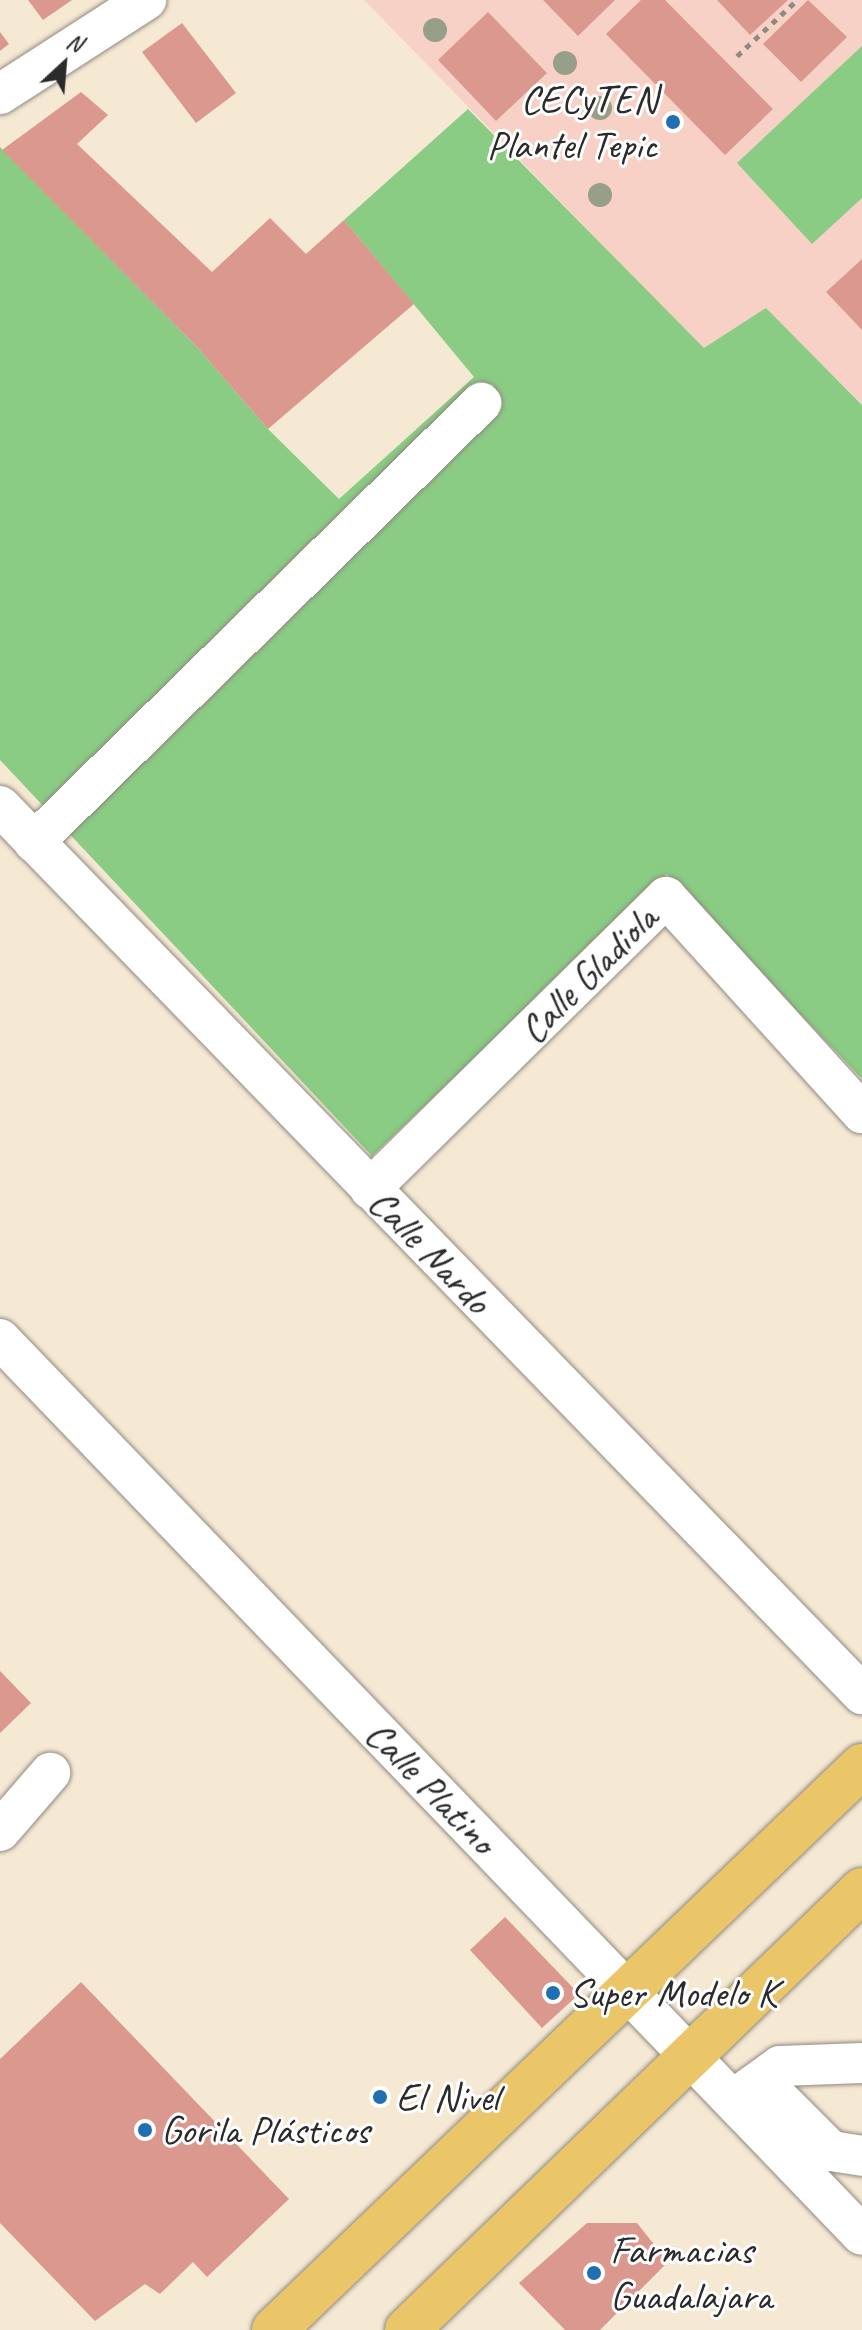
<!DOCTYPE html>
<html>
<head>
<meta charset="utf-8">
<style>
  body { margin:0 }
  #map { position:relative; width:862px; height:2330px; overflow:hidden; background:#f6e9d4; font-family:Caveat,sans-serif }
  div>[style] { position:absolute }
  .built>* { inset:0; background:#f7d1c6 }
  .green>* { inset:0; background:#8acc84 }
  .building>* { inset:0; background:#db988f }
  .path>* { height:5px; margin-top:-2.5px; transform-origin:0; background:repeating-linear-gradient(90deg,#908a80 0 6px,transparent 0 12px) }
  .roads { filter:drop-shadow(0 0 2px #908a80) drop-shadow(0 0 2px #908a80) }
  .minor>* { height:40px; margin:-20px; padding:0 20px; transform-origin:20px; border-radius:20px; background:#fff }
  .major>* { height:44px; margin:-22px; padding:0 22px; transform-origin:22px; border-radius:22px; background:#eac669 }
  .trees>* { width:24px; height:24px; margin:-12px; border-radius:50%; background:#989f88 }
  .dots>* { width:22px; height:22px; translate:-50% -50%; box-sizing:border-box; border:4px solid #fff; border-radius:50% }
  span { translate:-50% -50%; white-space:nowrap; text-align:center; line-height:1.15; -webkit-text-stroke:6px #fff; paint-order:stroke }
  .poi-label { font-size:40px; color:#2b2b2b }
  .right { translate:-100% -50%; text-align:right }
  .left { translate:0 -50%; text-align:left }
  .street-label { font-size:40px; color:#2b2b2b }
  .north { position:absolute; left:24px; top:24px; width:80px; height:80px; -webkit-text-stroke:6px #fff; paint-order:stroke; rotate:26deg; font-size:22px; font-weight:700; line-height:32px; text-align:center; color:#2b2b2b }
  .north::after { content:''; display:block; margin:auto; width:28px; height:36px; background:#2b2b2b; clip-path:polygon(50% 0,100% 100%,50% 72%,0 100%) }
</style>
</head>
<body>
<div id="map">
  <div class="built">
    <div style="clip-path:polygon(364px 0,862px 0,862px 404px,766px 309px,704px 349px)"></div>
  </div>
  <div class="green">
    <div style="clip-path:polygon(862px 46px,862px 198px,812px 244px,737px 163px)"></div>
    <div style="clip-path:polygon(468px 109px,704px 348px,766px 308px,862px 405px,862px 1079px,667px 874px,372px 1156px,0 760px,0 147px,197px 347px,268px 429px,339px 499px,474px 377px,344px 220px)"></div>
  </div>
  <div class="building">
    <div style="clip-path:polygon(28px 0,72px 0,43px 20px)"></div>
    <div style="clip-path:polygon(543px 0,615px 0,578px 36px)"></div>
    <div style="clip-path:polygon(641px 0,665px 0,773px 109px,725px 155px,606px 34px)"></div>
    <div style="clip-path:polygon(717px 0,788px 0,750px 35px)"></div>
    <div style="clip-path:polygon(808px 0,847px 37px,801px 82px,763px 44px)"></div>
    <div style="clip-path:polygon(488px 12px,547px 73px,496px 121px,438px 60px)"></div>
    <div style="clip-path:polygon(182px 23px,236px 93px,196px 123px,142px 52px)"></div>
    <div style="clip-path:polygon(0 32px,9px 44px,0 51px)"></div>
    <div style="clip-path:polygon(81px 92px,108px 115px,77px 144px,212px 272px,270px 218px,306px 254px,344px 220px,414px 304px,268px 429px,197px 347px,2px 150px)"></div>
    <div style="clip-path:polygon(862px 259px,862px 330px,826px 292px)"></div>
    <div style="clip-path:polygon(0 1671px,31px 1703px,0 1733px)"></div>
    <div style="clip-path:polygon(505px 1917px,579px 1994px,542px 2028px,470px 1950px)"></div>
    <div style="clip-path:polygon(81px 1982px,289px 2199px,207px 2277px,193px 2262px,160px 2294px,145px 2284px,95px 2321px,0 2223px,0 2059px)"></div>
    <div style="clip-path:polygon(587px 2223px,637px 2223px,668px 2262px,600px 2330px,565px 2330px,519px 2283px)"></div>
  </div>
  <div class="path">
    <div style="left:737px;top:56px;width:82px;rotate:-43deg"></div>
  </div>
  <div class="roads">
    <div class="minor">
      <div style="left:0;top:94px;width:174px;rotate:-32.8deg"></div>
      <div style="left:0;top:806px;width:1238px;rotate:45.85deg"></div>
      <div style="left:34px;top:842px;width:627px;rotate:-44.48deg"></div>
      <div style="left:370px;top:1189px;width:416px;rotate:-44.6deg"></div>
      <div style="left:666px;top:897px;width:292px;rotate:47.8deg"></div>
      <div style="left:0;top:1339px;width:1243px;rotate:46.11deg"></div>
      <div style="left:0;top:1831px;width:77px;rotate:-49.2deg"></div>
      <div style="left:761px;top:2081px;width:99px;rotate:45deg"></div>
      <div style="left:831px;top:2151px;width:31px;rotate:9deg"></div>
      <div style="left:733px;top:2100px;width:58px;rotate:-35.9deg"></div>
      <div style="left:780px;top:2066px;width:82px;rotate:-2.1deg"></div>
    </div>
    <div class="major">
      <div style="left:274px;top:2330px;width:815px;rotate:-43.81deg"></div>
      <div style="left:407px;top:2330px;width:633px;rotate:-44.04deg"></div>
    </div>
  </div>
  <div class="trees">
    <div style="left:435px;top:30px"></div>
    <div style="left:565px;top:63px"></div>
    <div style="left:600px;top:108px"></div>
    <div style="left:600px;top:195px"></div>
  </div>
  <div class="dots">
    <div style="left:673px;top:122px;background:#1f6fb2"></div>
    <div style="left:553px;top:1993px;background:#1f6fb2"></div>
    <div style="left:380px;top:2097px;background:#1f6fb2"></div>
    <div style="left:145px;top:2130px;background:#1f6fb2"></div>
    <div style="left:594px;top:2273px;background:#1f6fb2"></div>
  </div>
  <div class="poi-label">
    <span class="right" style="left:657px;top:122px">CECyTEN<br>Plantel Tepic</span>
    <span class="left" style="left:569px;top:1993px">Super Modelo K</span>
    <span class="left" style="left:396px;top:2097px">El Nivel</span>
    <span class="left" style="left:161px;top:2130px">Gorila Plásticos</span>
    <span class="left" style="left:610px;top:2273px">Farmacias<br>Guadalajara</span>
  </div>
  <div class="street-label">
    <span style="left:588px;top:974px;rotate:-45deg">Calle Gladiola</span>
    <span style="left:430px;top:1251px;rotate:46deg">Calle Nardo</span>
    <span style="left:431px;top:1787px;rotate:46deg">Calle Platino</span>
  </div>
  <div class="north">N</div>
</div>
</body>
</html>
